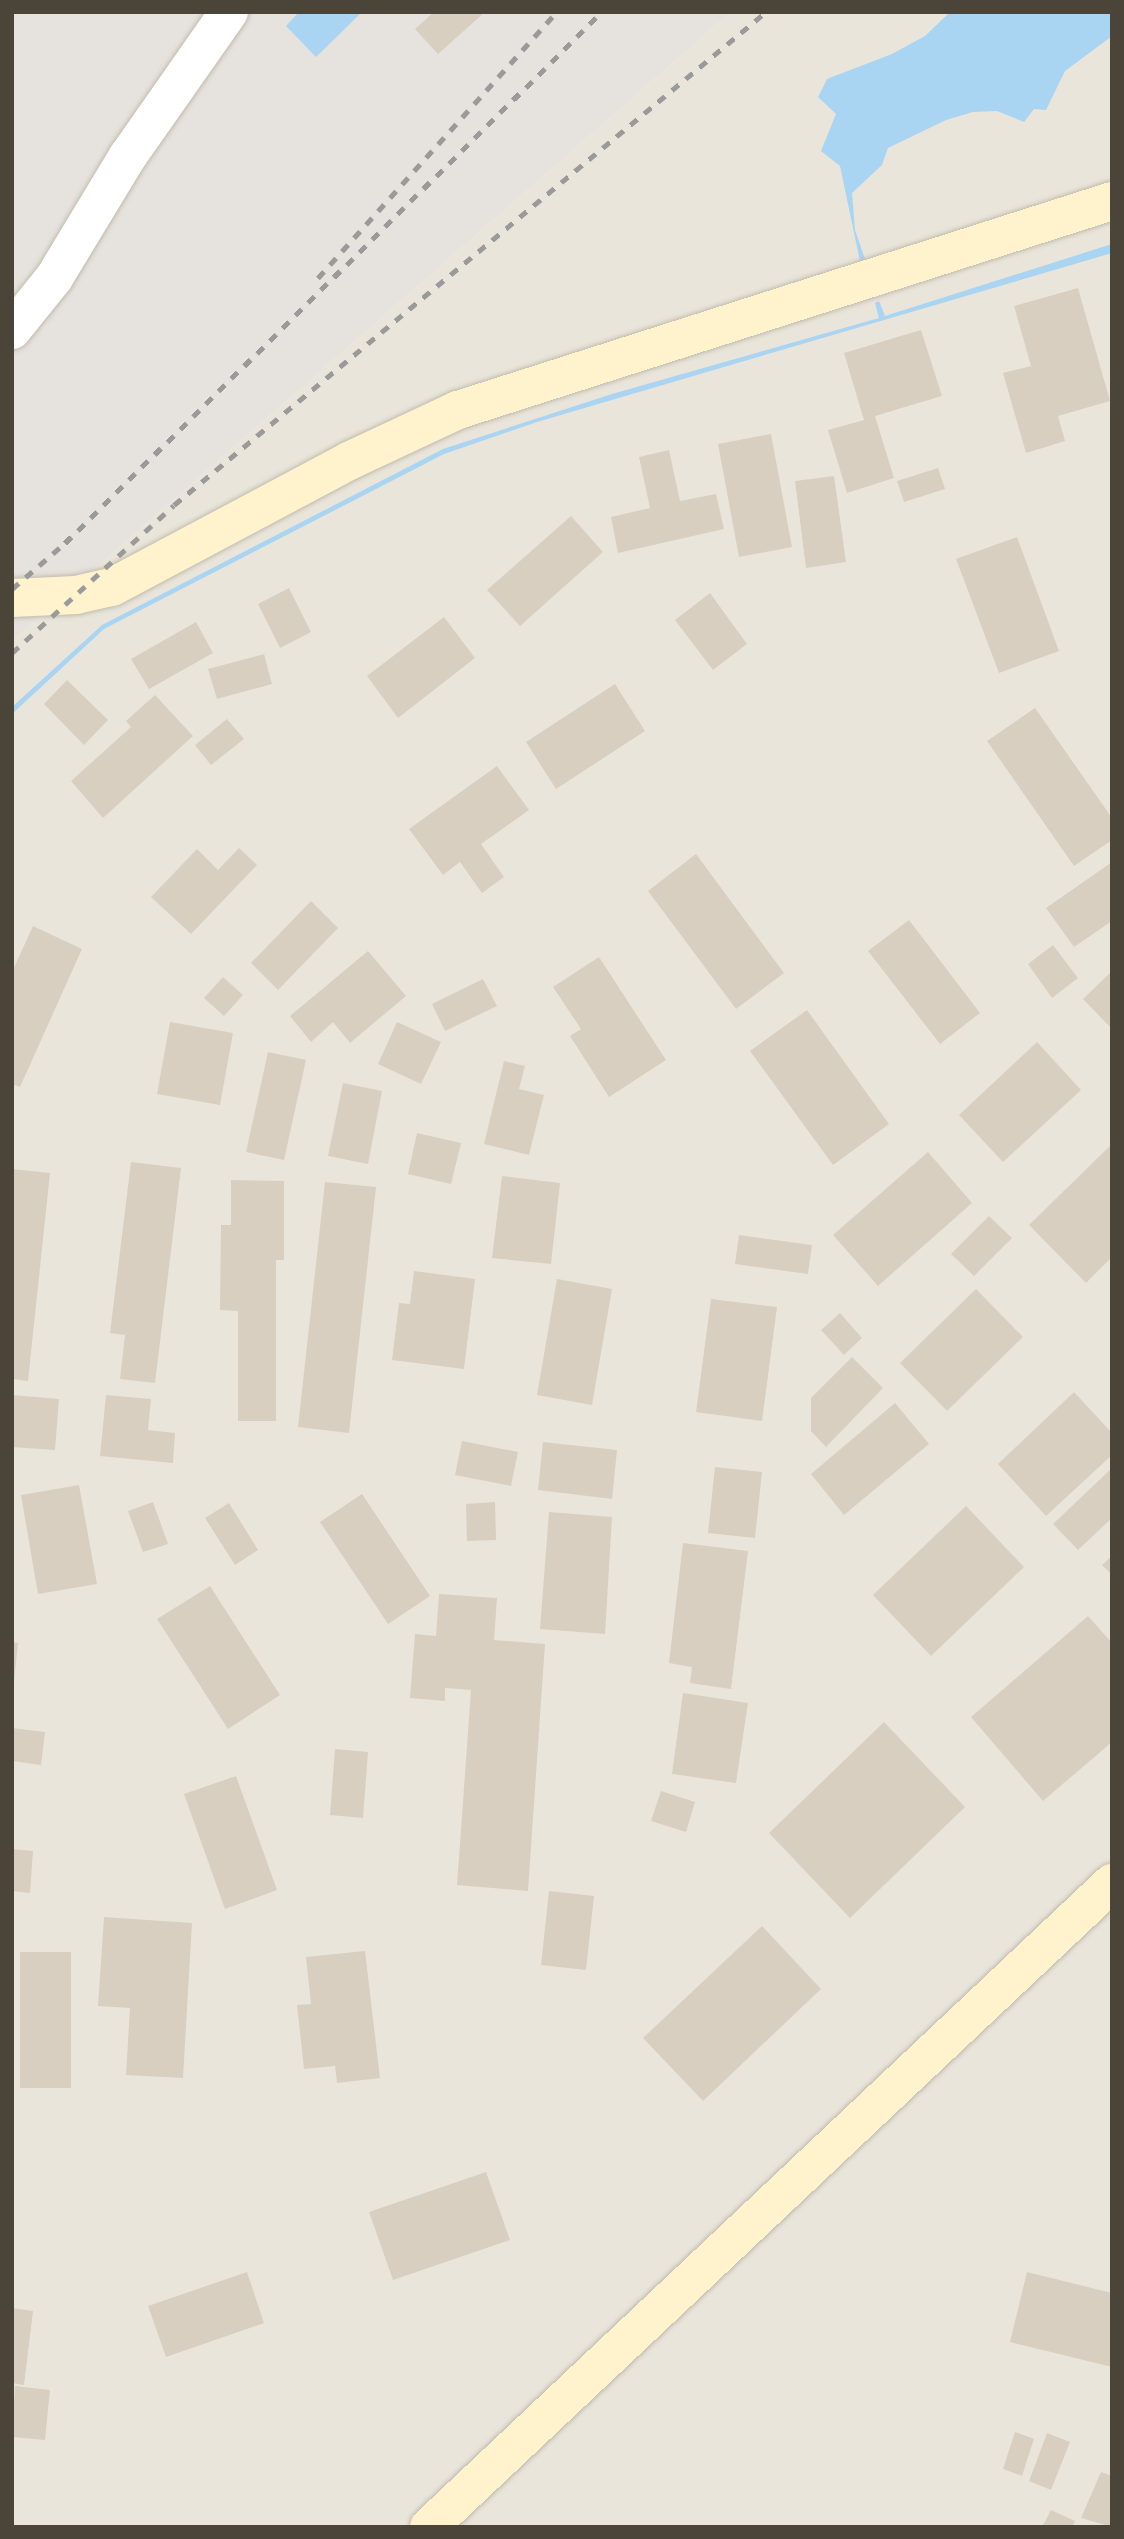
<!DOCTYPE html>
<html>
<head>
<meta charset="utf-8">
<style>
  body { margin:0 }
  #map { position:relative; width:1124px; height:2539px; overflow:hidden; background:#f6f3ec; font-family:"PT Sans",sans-serif }
  div>[style] { position:absolute }
  .residential>* { inset:0; background:#eae5da }
  .industrial>* { inset:0; background:#e6e2dd }
  .water>* { inset:0; background:#a9d4f2 }
  .building>* { inset:0; background:#d8cfc1 }
  .roads { filter:drop-shadow(0 0 2px #c2bbae) drop-shadow(0 0 2px #c2bbae) }
  .street>* { height:38px; margin:-19px; padding:0 19px; transform-origin:19px; border-radius:19px; background:#fff }
  .secondary>* { height:38px; margin:-19px; padding:0 19px; transform-origin:19px; border-radius:19px; background:#fff3cd }
  .rail>* { height:5px; margin-top:-2.5px; transform-origin:0; background:repeating-linear-gradient(90deg,#9a9a9a 0 9px,transparent 0 18px) }
  span { translate:-50% -50%; white-space:nowrap; text-align:center; line-height:1.15; -webkit-text-stroke:6px #fff; paint-order:stroke }
  .frame { position:absolute; inset:0; border:14px solid #4b4439; pointer-events:none }
</style>
</head>
<body>
<div id="map">
  <div class="residential">
    <div style="clip-path:polygon(731px 12px,1112px 12px,1112px 2527px,12px 2527px,12px 641px)"></div>
  </div>
  <div class="industrial">
    <div style="clip-path:polygon(12px 12px,731px 12px,12px 641px)"></div>
  </div>
  <div class="water">
    <div style="clip-path:polygon(299px 12px,362px 12px,316px 57px,286px 26px)"></div>
    <div style="clip-path:polygon(950px 12px,1112px 12px,1112px 36px,1065px 71px,1046px 110px,1034px 109px,1024px 122px,997px 111px,973px 112px,946px 120px,888px 148px,882px 165px,852px 193px,855px 230px,865px 259px,860px 261px,840px 166px,821px 151px,836px 114px,818px 97px,827px 79px,892px 54px,925px 36px)"></div>
    <div style="clip-path:polygon(1112px 244px,1112px 253px,537px 422px,444px 454px,104px 629px,12px 714px,12px 707px,102px 625px,443px 449px,612px 394px,879px 318px,875px 303px,879px 301px,885px 316px)"></div>
  </div>
  <div class="building">
    <div style="clip-path:polygon(434px 12px,485px 12px,438px 54px,415px 29px)"></div>
    <div style="clip-path:polygon(1078px 288px,1110px 401px,1058px 416px,1065px 441px,1026px 453px,1003px 373px,1031px 366px,1014px 306px)"></div>
    <div style="clip-path:polygon(921px 330px,942px 396px,875px 416px,894px 478px,847px 493px,828px 430px,864px 420px,844px 353px)"></div>
    <div style="clip-path:polygon(771px 434px,792px 547px,739px 557px,718px 444px)"></div>
    <div style="clip-path:polygon(669px 450px,680px 501px,716px 494px,724px 529px,618px 553px,611px 517px,650px 508px,639px 457px)"></div>
    <div style="clip-path:polygon(938px 468px,945px 489px,904px 502px,897px 481px)"></div>
    <div style="clip-path:polygon(834px 476px,846px 562px,806px 568px,795px 481px)"></div>
    <div style="clip-path:polygon(571px 516px,603px 552px,520px 626px,487px 590px)"></div>
    <div style="clip-path:polygon(1017px 537px,1059px 651px,999px 673px,956px 559px)"></div>
    <div style="clip-path:polygon(289px 588px,311px 632px,280px 648px,258px 604px)"></div>
    <div style="clip-path:polygon(710px 593px,747px 644px,713px 670px,675px 620px)"></div>
    <div style="clip-path:polygon(444px 617px,475px 658px,398px 718px,367px 676px)"></div>
    <div style="clip-path:polygon(196px 622px,213px 653px,149px 689px,131px 659px)"></div>
    <div style="clip-path:polygon(264px 654px,272px 684px,217px 699px,208px 669px)"></div>
    <div style="clip-path:polygon(67px 680px,108px 720px,84px 745px,44px 704px)"></div>
    <div style="clip-path:polygon(615px 684px,645px 731px,556px 789px,526px 742px)"></div>
    <div style="clip-path:polygon(155px 695px,193px 736px,103px 818px,71px 781px,131px 727px,126px 721px)"></div>
    <div style="clip-path:polygon(1035px 708px,1112px 818px,1112px 840px,1074px 866px,987px 741px)"></div>
    <div style="clip-path:polygon(227px 719px,244px 739px,211px 765px,195px 745px)"></div>
    <div style="clip-path:polygon(497px 766px,529px 810px,481px 844px,504px 877px,482px 893px,460px 862px,443px 875px,409px 829px)"></div>
    <div style="clip-path:polygon(239px 848px,257px 865px,191px 934px,151px 897px,197px 849px,218px 870px)"></div>
    <div style="clip-path:polygon(696px 854px,784px 973px,736px 1009px,648px 891px)"></div>
    <div style="clip-path:polygon(1112px 862px,1112px 921px,1074px 947px,1046px 908px)"></div>
    <div style="clip-path:polygon(311px 901px,338px 928px,278px 990px,251px 963px)"></div>
    <div style="clip-path:polygon(909px 920px,980px 1013px,940px 1044px,868px 951px)"></div>
    <div style="clip-path:polygon(33px 926px,82px 949px,20px 1087px,12px 1084px,12px 972px)"></div>
    <div style="clip-path:polygon(1053px 945px,1078px 978px,1052px 998px,1028px 964px)"></div>
    <div style="clip-path:polygon(368px 951px,406px 996px,350px 1043px,333px 1022px,311px 1042px,290px 1016px)"></div>
    <div style="clip-path:polygon(599px 957px,666px 1060px,609px 1097px,570px 1036px,581px 1029px,553px 987px)"></div>
    <div style="clip-path:polygon(1112px 971px,1112px 1029px,1083px 999px)"></div>
    <div style="clip-path:polygon(223px 977px,243px 995px,224px 1016px,204px 998px)"></div>
    <div style="clip-path:polygon(483px 979px,497px 1006px,445px 1031px,432px 1004px)"></div>
    <div style="clip-path:polygon(807px 1010px,889px 1124px,833px 1165px,750px 1051px)"></div>
    <div style="clip-path:polygon(170px 1022px,233px 1033px,220px 1105px,157px 1094px)"></div>
    <div style="clip-path:polygon(397px 1022px,441px 1042px,421px 1084px,378px 1064px)"></div>
    <div style="clip-path:polygon(1037px 1042px,1081px 1090px,1003px 1162px,959px 1115px)"></div>
    <div style="clip-path:polygon(268px 1052px,306px 1060px,284px 1160px,246px 1152px)"></div>
    <div style="clip-path:polygon(504px 1061px,525px 1066px,519px 1089px,544px 1095px,529px 1155px,484px 1144px)"></div>
    <div style="clip-path:polygon(343px 1083px,382px 1091px,368px 1164px,328px 1156px)"></div>
    <div style="clip-path:polygon(417px 1133px,461px 1143px,451px 1184px,408px 1174px)"></div>
    <div style="clip-path:polygon(1112px 1144px,1112px 1257px,1086px 1283px,1029px 1225px)"></div>
    <div style="clip-path:polygon(928px 1152px,972px 1203px,878px 1286px,833px 1235px)"></div>
    <div style="clip-path:polygon(131px 1162px,181px 1168px,155px 1383px,120px 1379px,125px 1335px,110px 1333px)"></div>
    <div style="clip-path:polygon(12px 1169px,50px 1173px,28px 1381px,12px 1379px)"></div>
    <div style="clip-path:polygon(502px 1176px,560px 1183px,551px 1264px,492px 1258px)"></div>
    <div style="clip-path:polygon(231px 1180px,284px 1181px,284px 1260px,276px 1260px,276px 1421px,238px 1421px,238px 1311px,220px 1310px,221px 1225px,231px 1225px)"></div>
    <div style="clip-path:polygon(325px 1182px,376px 1187px,349px 1433px,298px 1427px)"></div>
    <div style="clip-path:polygon(989px 1216px,1012px 1238px,974px 1276px,951px 1254px)"></div>
    <div style="clip-path:polygon(739px 1235px,812px 1245px,808px 1274px,735px 1264px)"></div>
    <div style="clip-path:polygon(414px 1271px,475px 1279px,464px 1369px,392px 1360px,399px 1303px,410px 1304px)"></div>
    <div style="clip-path:polygon(557px 1279px,612px 1289px,592px 1405px,537px 1395px)"></div>
    <div style="clip-path:polygon(976px 1289px,1023px 1337px,947px 1411px,900px 1363px)"></div>
    <div style="clip-path:polygon(711px 1299px,777px 1307px,762px 1421px,696px 1412px)"></div>
    <div style="clip-path:polygon(840px 1313px,862px 1338px,844px 1355px,821px 1330px)"></div>
    <div style="clip-path:polygon(852px 1357px,883px 1388px,826px 1447px,811px 1431px,811px 1398px)"></div>
    <div style="clip-path:polygon(1074px 1392px,1112px 1433px,1112px 1455px,1046px 1516px,998px 1464px)"></div>
    <div style="clip-path:polygon(12px 1395px,59px 1399px,55px 1450px,12px 1447px)"></div>
    <div style="clip-path:polygon(106px 1395px,151px 1399px,148px 1430px,175px 1433px,173px 1463px,100px 1456px)"></div>
    <div style="clip-path:polygon(895px 1403px,929px 1444px,844px 1515px,811px 1474px)"></div>
    <div style="clip-path:polygon(462px 1441px,518px 1452px,511px 1486px,455px 1475px)"></div>
    <div style="clip-path:polygon(543px 1442px,617px 1450px,612px 1499px,538px 1490px)"></div>
    <div style="clip-path:polygon(715px 1467px,762px 1472px,755px 1538px,708px 1533px)"></div>
    <div style="clip-path:polygon(1112px 1468px,1112px 1518px,1078px 1550px,1053px 1524px)"></div>
    <div style="clip-path:polygon(79px 1485px,97px 1584px,38px 1594px,21px 1495px)"></div>
    <div style="clip-path:polygon(362px 1494px,430px 1596px,388px 1624px,320px 1522px)"></div>
    <div style="clip-path:polygon(153px 1502px,168px 1544px,143px 1552px,128px 1511px)"></div>
    <div style="clip-path:polygon(495px 1502px,496px 1540px,467px 1541px,466px 1504px)"></div>
    <div style="clip-path:polygon(229px 1503px,258px 1550px,235px 1565px,205px 1518px)"></div>
    <div style="clip-path:polygon(966px 1506px,1024px 1567px,931px 1656px,873px 1595px)"></div>
    <div style="clip-path:polygon(549px 1512px,612px 1517px,605px 1634px,540px 1629px)"></div>
    <div style="clip-path:polygon(683px 1543px,748px 1551px,731px 1689px,690px 1683px,692px 1667px,669px 1663px)"></div>
    <div style="clip-path:polygon(1112px 1556px,1112px 1575px,1102px 1565px)"></div>
    <div style="clip-path:polygon(210px 1586px,280px 1695px,228px 1729px,157px 1619px)"></div>
    <div style="clip-path:polygon(439px 1594px,497px 1598px,494px 1640px,545px 1644px,528px 1891px,457px 1885px,471px 1690px,445px 1688px,445px 1701px,410px 1698px,415px 1634px,436px 1636px)"></div>
    <div style="clip-path:polygon(1088px 1616px,1112px 1643px,1112px 1742px,1043px 1801px,971px 1717px)"></div>
    <div style="clip-path:polygon(12px 1642px,18px 1643px,14px 1681px,12px 1680px)"></div>
    <div style="clip-path:polygon(683px 1693px,748px 1703px,736px 1783px,672px 1774px)"></div>
    <div style="clip-path:polygon(884px 1722px,965px 1807px,850px 1918px,769px 1833px)"></div>
    <div style="clip-path:polygon(12px 1728px,45px 1732px,41px 1765px,12px 1761px)"></div>
    <div style="clip-path:polygon(335px 1749px,368px 1752px,363px 1818px,330px 1815px)"></div>
    <div style="clip-path:polygon(236px 1776px,277px 1890px,225px 1909px,184px 1794px)"></div>
    <div style="clip-path:polygon(661px 1791px,695px 1802px,686px 1832px,651px 1821px)"></div>
    <div style="clip-path:polygon(12px 1849px,33px 1851px,30px 1893px,12px 1891px)"></div>
    <div style="clip-path:polygon(549px 1891px,594px 1896px,586px 1970px,541px 1965px)"></div>
    <div style="clip-path:polygon(104px 1917px,192px 1923px,183px 2078px,126px 2075px,130px 2008px,98px 2006px)"></div>
    <div style="clip-path:polygon(762px 1926px,821px 1989px,703px 2101px,643px 2038px)"></div>
    <div style="clip-path:polygon(365px 1951px,380px 2078px,337px 2083px,335px 2066px,304px 2069px,297px 2005px,311px 2004px,306px 1957px)"></div>
    <div style="clip-path:polygon(20px 1952px,71px 1952px,71px 2088px,20px 2088px)"></div>
    <div style="clip-path:polygon(486px 2172px,510px 2240px,393px 2280px,369px 2212px)"></div>
    <div style="clip-path:polygon(247px 2272px,264px 2323px,166px 2357px,148px 2306px)"></div>
    <div style="clip-path:polygon(1027px 2272px,1112px 2293px,1112px 2367px,1010px 2342px)"></div>
    <div style="clip-path:polygon(12px 2308px,33px 2311px,24px 2385px,12px 2383px)"></div>
    <div style="clip-path:polygon(15px 2386px,50px 2390px,45px 2440px,12px 2437px)"></div>
    <div style="clip-path:polygon(1015px 2432px,1034px 2439px,1022px 2476px,1003px 2469px)"></div>
    <div style="clip-path:polygon(1047px 2433px,1070px 2442px,1051px 2490px,1029px 2481px)"></div>
    <div style="clip-path:polygon(1101px 2472px,1112px 2476px,1112px 2527px,1081px 2518px)"></div>
    <div style="clip-path:polygon(1051px 2510px,1075px 2521px,1072px 2527px,1042px 2527px)"></div>
  </div>
  <div class="roads">
    <div class="street">
      <div style="left:12px;top:330px;width:67px;rotate:-51.1deg"></div>
      <div style="left:54px;top:278px;width:143px;rotate:-58.8deg"></div>
      <div style="left:128px;top:156px;width:176px;rotate:-55deg"></div>
    </div>
    <div class="secondary">
      <div style="left:12px;top:598px;width:64px;rotate:-2.7deg"></div>
      <div style="left:76px;top:595px;width:37px;rotate:-13deg"></div>
      <div style="left:112px;top:587px;width:268px;rotate:-28deg"></div>
      <div style="left:349px;top:461px;width:120px;rotate:-25.1deg"></div>
      <div style="left:458px;top:410px;width:687px;rotate:-17.72deg"></div>
      <div style="left:429px;top:2527px;width:939px;rotate:-43.32deg"></div>
    </div>
  </div>
  <div class="rail">
    <div style="left:318px;top:278px;width:358px;rotate:-48.1deg"></div>
    <div style="left:12px;top:589px;width:70px;rotate:-41deg"></div>
    <div style="left:65px;top:543px;width:755px;rotate:-44.68deg"></div>
    <div style="left:12px;top:653px;width:219px;rotate:-42.4deg"></div>
    <div style="left:174px;top:505px;width:770px;rotate:-39.79deg"></div>
  </div>
  <div class="frame"></div>
</div>
</body>
</html>
